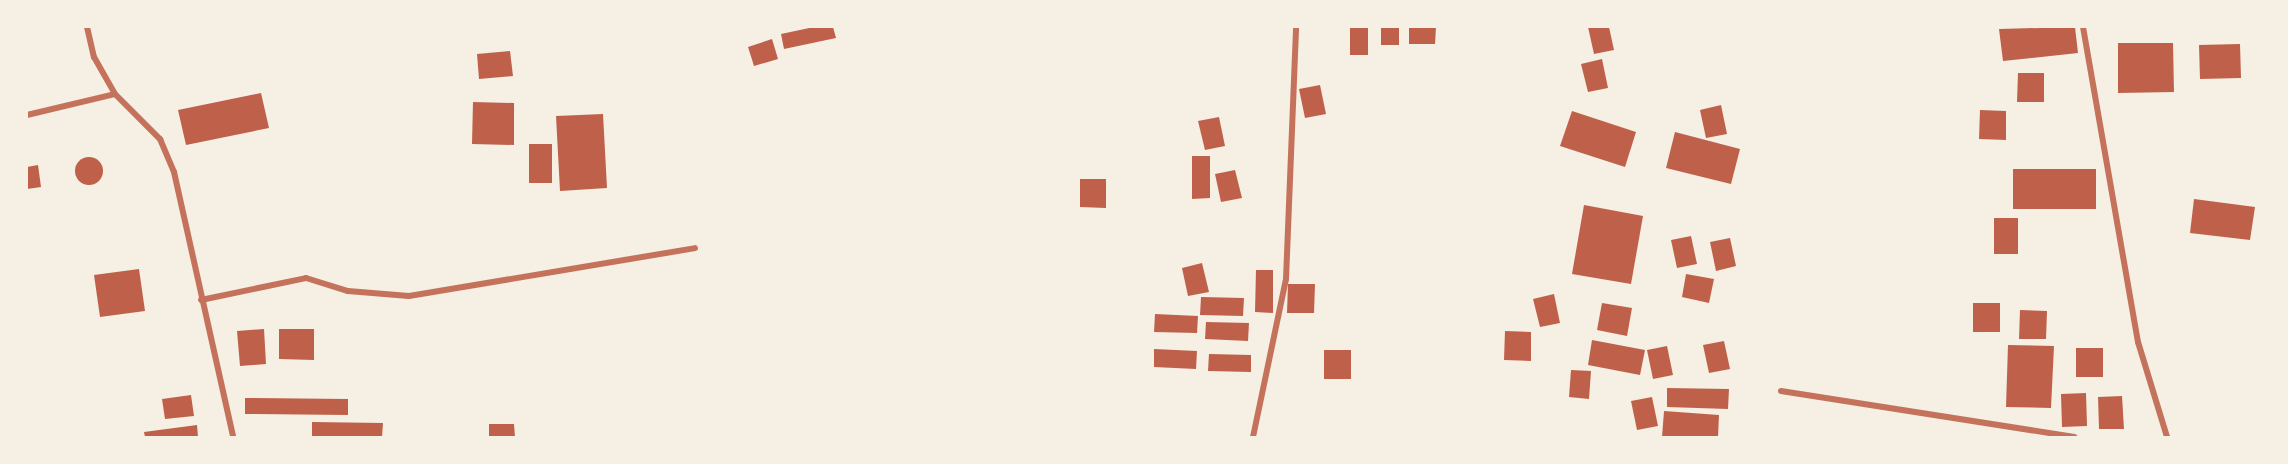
<!DOCTYPE html>
<html>
<head>
<meta charset="utf-8">
<style>
  body { margin:0 }
  #map { position:relative; width:2288px; height:464px; overflow:hidden; background:#f6efe4; font-family:"Source Sans 3",sans-serif }
  div>[style] { position:absolute }
  .building>* { inset:0; background:#bf614a }
  .round { border-radius:50% }
  .minor>* { height:6px; margin:-3px; padding:0 3px; transform-origin:3px; border-radius:3px; background:#c5725c }
  span { translate:-50% -50%; white-space:nowrap; text-align:center; line-height:1.15; -webkit-text-stroke:4.5px #f6efe4; paint-order:stroke }
  .frame { position:absolute; inset:0; border:28px solid #f6efe4; pointer-events:none }
</style>
</head>
<body>
<div id="map">
  <div class="building">
    <div style="clip-path:polygon(814px 27px,833px 27px,836px 38px,784px 49px,781px 34px)"></div>
    <div style="clip-path:polygon(1350px 27px,1368px 27px,1368px 55px,1350px 55px)"></div>
    <div style="clip-path:polygon(1381px 27px,1399px 27px,1399px 45px,1381px 45px)"></div>
    <div style="clip-path:polygon(1409px 27px,1436px 27px,1435px 44px,1409px 44px)"></div>
    <div style="clip-path:polygon(1588px 27px,1609px 27px,1614px 50px,1594px 54px)"></div>
    <div style="clip-path:polygon(2075px 27px,2078px 53px,2003px 61px,1999px 29px)"></div>
    <div style="clip-path:polygon(772px 39px,778px 59px,754px 66px,748px 47px)"></div>
    <div style="clip-path:polygon(2118px 43px,2173px 43px,2174px 92px,2118px 93px)"></div>
    <div style="clip-path:polygon(2240px 44px,2241px 78px,2200px 79px,2199px 45px)"></div>
    <div style="clip-path:polygon(510px 51px,513px 76px,479px 79px,477px 54px)"></div>
    <div style="clip-path:polygon(1602px 59px,1608px 88px,1588px 92px,1581px 64px)"></div>
    <div style="clip-path:polygon(2018px 73px,2044px 73px,2044px 102px,2017px 102px)"></div>
    <div style="clip-path:polygon(1320px 85px,1326px 114px,1305px 118px,1299px 89px)"></div>
    <div style="clip-path:polygon(261px 93px,269px 128px,186px 145px,178px 110px)"></div>
    <div style="clip-path:polygon(473px 102px,514px 103px,514px 145px,472px 144px)"></div>
    <div style="clip-path:polygon(1721px 105px,1727px 134px,1706px 138px,1700px 110px)"></div>
    <div style="clip-path:polygon(1980px 110px,2006px 111px,2006px 140px,1979px 139px)"></div>
    <div style="clip-path:polygon(1572px 111px,1636px 132px,1625px 167px,1560px 146px)"></div>
    <div style="clip-path:polygon(603px 114px,607px 188px,560px 191px,556px 116px)"></div>
    <div style="clip-path:polygon(1219px 117px,1225px 146px,1205px 150px,1198px 121px)"></div>
    <div style="clip-path:polygon(1675px 132px,1740px 149px,1731px 184px,1666px 168px)"></div>
    <div style="clip-path:polygon(529px 144px,552px 144px,552px 183px,529px 183px)"></div>
    <div style="clip-path:polygon(1192px 156px,1210px 156px,1210px 198px,1192px 199px)"></div>
    <div class="round" style="left:75px;top:157px;width:28px;height:28px"></div>
    <div style="clip-path:polygon(38px 165px,41px 187px,27px 189px,27px 167px)"></div>
    <div style="clip-path:polygon(2013px 169px,2096px 169px,2096px 209px,2013px 209px)"></div>
    <div style="clip-path:polygon(1235px 170px,1242px 198px,1221px 202px,1215px 174px)"></div>
    <div style="clip-path:polygon(1080px 179px,1106px 179px,1106px 208px,1080px 207px)"></div>
    <div style="clip-path:polygon(2194px 199px,2255px 207px,2250px 240px,2190px 233px)"></div>
    <div style="clip-path:polygon(1584px 205px,1643px 216px,1631px 284px,1572px 274px)"></div>
    <div style="clip-path:polygon(1994px 218px,2018px 218px,2018px 254px,1994px 254px)"></div>
    <div style="clip-path:polygon(1691px 236px,1697px 264px,1677px 268px,1671px 240px)"></div>
    <div style="clip-path:polygon(1730px 238px,1736px 266px,1716px 271px,1710px 242px)"></div>
    <div style="clip-path:polygon(1202px 263px,1209px 292px,1188px 296px,1182px 268px)"></div>
    <div style="clip-path:polygon(139px 269px,145px 311px,100px 317px,94px 275px)"></div>
    <div style="clip-path:polygon(1256px 270px,1273px 270px,1273px 313px,1255px 312px)"></div>
    <div style="clip-path:polygon(1686px 274px,1714px 279px,1709px 303px,1682px 297px)"></div>
    <div style="clip-path:polygon(1288px 284px,1315px 284px,1314px 313px,1287px 313px)"></div>
    <div style="clip-path:polygon(1554px 294px,1560px 323px,1540px 327px,1533px 299px)"></div>
    <div style="clip-path:polygon(1201px 297px,1244px 298px,1243px 316px,1200px 315px)"></div>
    <div style="clip-path:polygon(1602px 303px,1632px 308px,1627px 336px,1597px 330px)"></div>
    <div style="clip-path:polygon(1973px 303px,2000px 303px,2000px 332px,1973px 332px)"></div>
    <div style="clip-path:polygon(2020px 310px,2047px 311px,2046px 339px,2019px 339px)"></div>
    <div style="clip-path:polygon(1155px 314px,1198px 316px,1197px 333px,1154px 332px)"></div>
    <div style="clip-path:polygon(1206px 322px,1249px 323px,1248px 341px,1205px 339px)"></div>
    <div style="clip-path:polygon(264px 329px,266px 364px,240px 366px,237px 331px)"></div>
    <div style="clip-path:polygon(279px 329px,314px 329px,314px 360px,279px 359px)"></div>
    <div style="clip-path:polygon(1505px 331px,1531px 332px,1531px 361px,1504px 360px)"></div>
    <div style="clip-path:polygon(1592px 340px,1645px 350px,1640px 375px,1588px 365px)"></div>
    <div style="clip-path:polygon(1724px 341px,1730px 369px,1709px 373px,1703px 345px)"></div>
    <div style="clip-path:polygon(2008px 345px,2054px 346px,2051px 408px,2006px 407px)"></div>
    <div style="clip-path:polygon(1667px 346px,1673px 375px,1653px 379px,1647px 350px)"></div>
    <div style="clip-path:polygon(2076px 348px,2103px 348px,2103px 377px,2076px 377px)"></div>
    <div style="clip-path:polygon(1154px 349px,1197px 351px,1196px 369px,1154px 367px)"></div>
    <div style="clip-path:polygon(1324px 350px,1351px 350px,1351px 379px,1324px 379px)"></div>
    <div style="clip-path:polygon(1209px 354px,1251px 355px,1251px 372px,1208px 371px)"></div>
    <div style="clip-path:polygon(1571px 370px,1591px 371px,1589px 399px,1569px 397px)"></div>
    <div style="clip-path:polygon(1667px 388px,1729px 389px,1728px 409px,1667px 407px)"></div>
    <div style="clip-path:polygon(2086px 393px,2087px 426px,2062px 427px,2061px 394px)"></div>
    <div style="clip-path:polygon(191px 395px,194px 416px,165px 419px,162px 399px)"></div>
    <div style="clip-path:polygon(2122px 396px,2124px 429px,2099px 429px,2098px 397px)"></div>
    <div style="clip-path:polygon(1652px 397px,1658px 426px,1637px 430px,1631px 401px)"></div>
    <div style="clip-path:polygon(245px 398px,348px 399px,348px 415px,245px 414px)"></div>
    <div style="clip-path:polygon(1664px 411px,1719px 415px,1718px 437px,1662px 437px)"></div>
    <div style="clip-path:polygon(312px 422px,383px 423px,382px 437px,312px 437px)"></div>
    <div style="clip-path:polygon(489px 424px,514px 424px,515px 437px,489px 437px)"></div>
    <div style="clip-path:polygon(197px 425px,198px 437px,145px 437px,144px 432px)"></div>
  </div>
  <div class="minor">
    <div style="left:87px;top:27px;width:31px;rotate:77deg"></div>
    <div style="left:94px;top:57px;width:43px;rotate:60.4deg"></div>
    <div style="left:115px;top:94px;width:64px;rotate:45deg"></div>
    <div style="left:160px;top:139px;width:36px;rotate:67deg"></div>
    <div style="left:174px;top:172px;width:271px;rotate:77.4deg"></div>
    <div style="left:2083px;top:27px;width:320px;rotate:80.1deg"></div>
    <div style="left:2138px;top:342px;width:99px;rotate:73deg"></div>
    <div style="left:27px;top:115px;width:90px;rotate:-13.4deg"></div>
    <div style="left:201px;top:300px;width:107px;rotate:-11.8deg"></div>
    <div style="left:306px;top:278px;width:44px;rotate:17.2deg"></div>
    <div style="left:348px;top:291px;width:61px;rotate:4.7deg"></div>
    <div style="left:409px;top:296px;width:290px;rotate:-9.5deg"></div>
    <div style="left:1781px;top:391px;width:297px;rotate:8.9deg"></div>
    <div style="left:1253px;top:437px;width:161px;rotate:-78.2deg"></div>
    <div style="left:1286px;top:279px;width:252px;rotate:-87.7deg"></div>
  </div>
  <div class="frame"></div>
</div>
</body>
</html>
